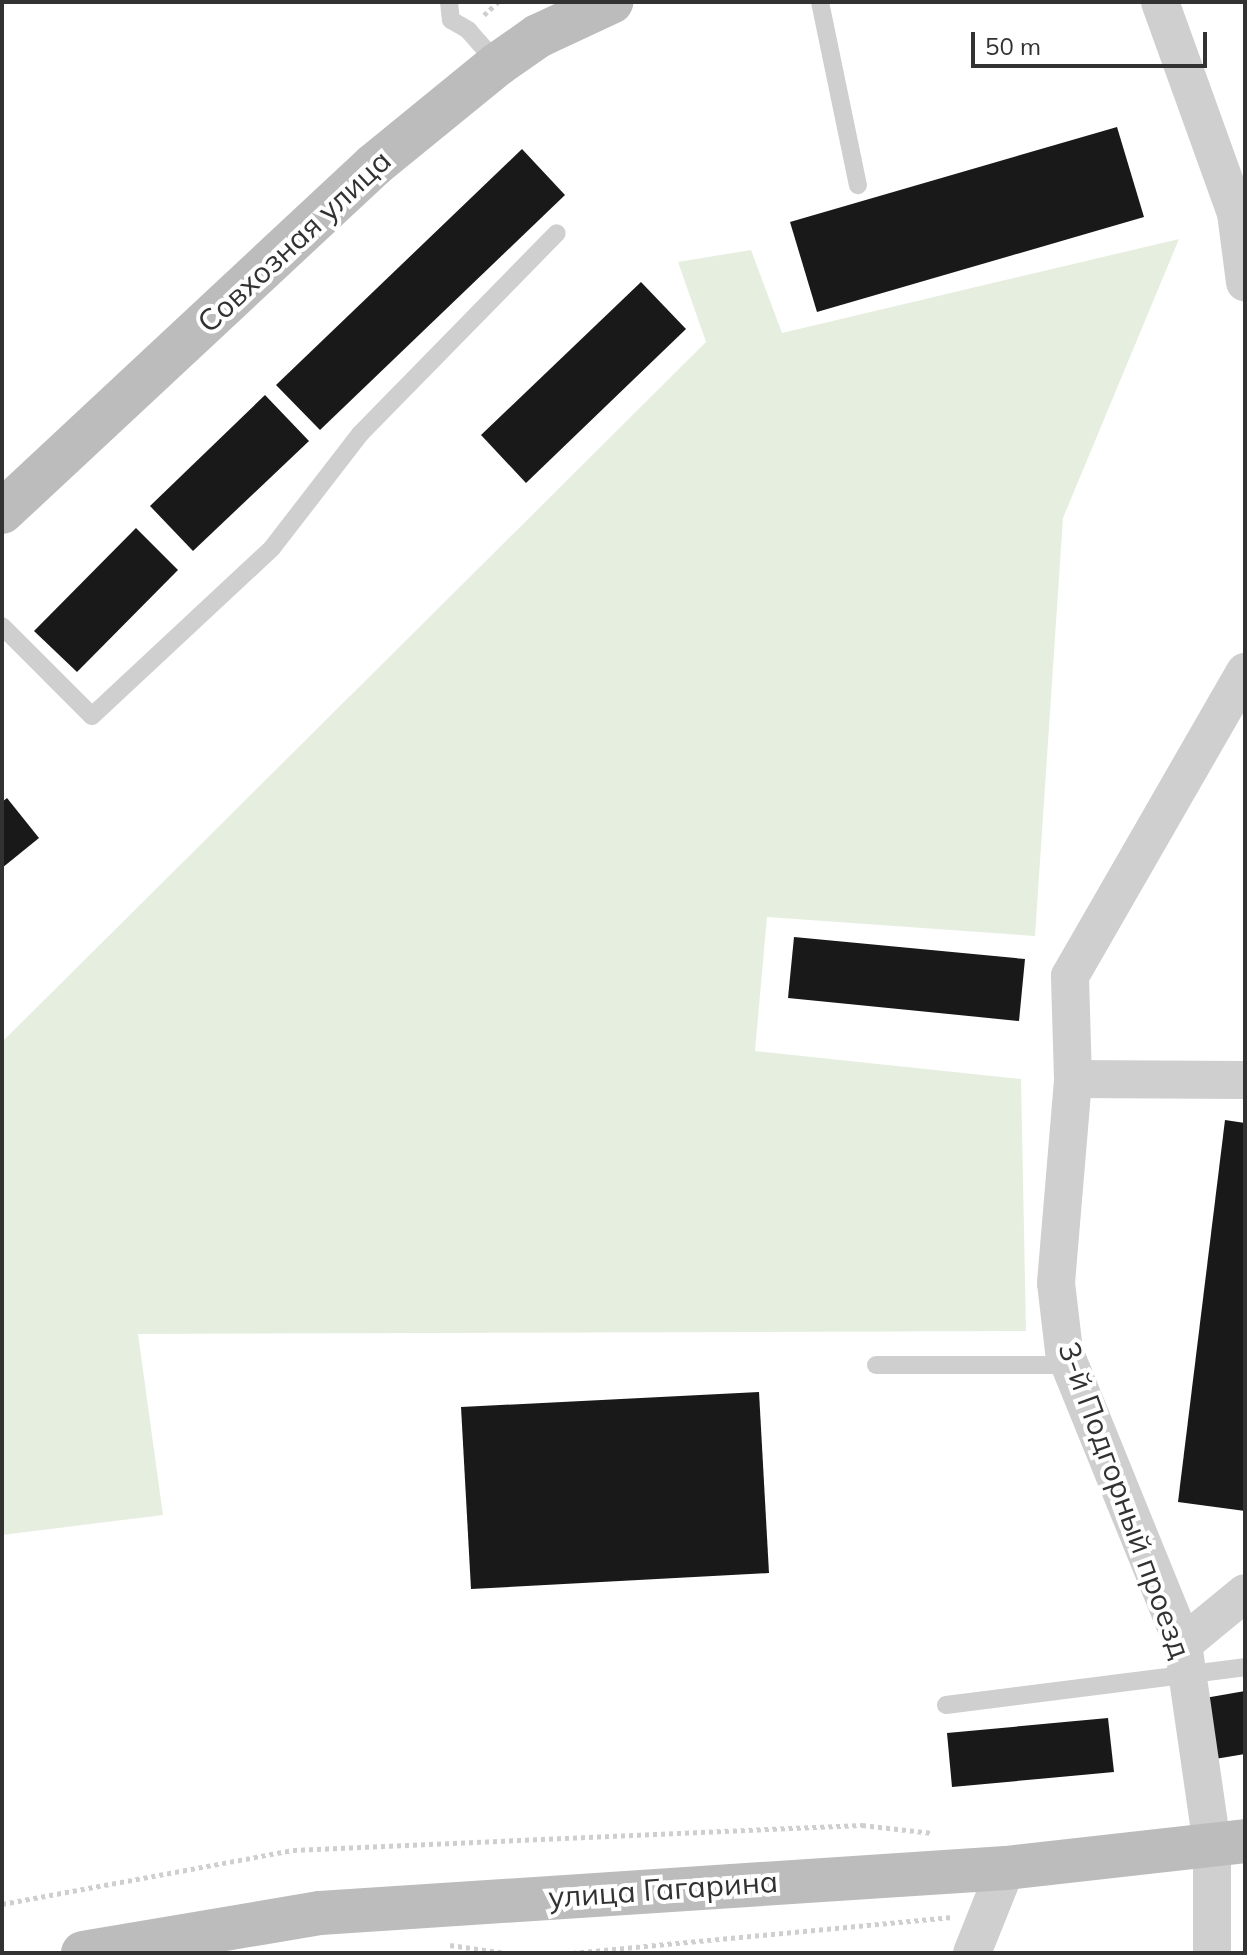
<!DOCTYPE html>
<html>
<head>
<meta charset="utf-8">
<style>
  body { margin:0 }
  #map { position:relative; width:1247px; height:1955px; overflow:hidden; background:#fff; font-family:Mulish,sans-serif }
  div>[style] { position:absolute }
  .green>* { inset:0; background:#e6efdf }
  .building>* { inset:0; background:#191919 }
  .path>* { height:5px; margin-top:-2.5px; transform-origin:0; background:repeating-linear-gradient(90deg,#cfcfcf 0 4px,transparent 0 8px) }
  .lane>* { height:18px; margin:-9px; padding:0 9px; transform-origin:9px; border-radius:9px; background:#cfcfcf }
  .street>* { height:38px; margin:-19px; padding:0 19px; transform-origin:19px; border-radius:19px; background:#cfcfcf }
  .secondary>* { height:44px; margin:-22px; padding:0 22px; transform-origin:22px; border-radius:22px; background:#bcbcbc }
  span { translate:-50% -50%; white-space:nowrap; text-align:center; line-height:1.15; -webkit-text-stroke:8px #fff; paint-order:stroke }
  .street-label { font-size:30px; color:#323232 }
  .frame { position:absolute; inset:0; border:4px solid #323232; pointer-events:none }
  .scale { position:absolute; left:971px; top:32px; width:236px; height:36px; box-sizing:border-box; border:4px solid #323232; border-top:0; padding-left:10px; font-size:24px; line-height:28px; white-space:nowrap; color:#323232; -webkit-text-stroke:6px #fff; paint-order:stroke }
</style>
</head>
<body>
<div id="map">
  <div class="green">
    <div style="clip-path:polygon(1179px 239px,1063px 518px,1035px 936px,767px 917px,755px 1051px,1021px 1079px,1026px 1331px,138px 1334px,163px 1515px,2px 1535px,2px 1042px,706px 342px,678px 262px,751px 250px,782px 333px)"></div>
  </div>
  <div class="building">
    <div style="clip-path:polygon(1117px 127px,1144px 217px,817px 312px,790px 222px)"></div>
    <div style="clip-path:polygon(522px 149px,565px 195px,320px 430px,276px 385px)"></div>
    <div style="clip-path:polygon(641px 282px,686px 329px,526px 483px,481px 435px)"></div>
    <div style="clip-path:polygon(265px 395px,309px 441px,193px 551px,150px 506px)"></div>
    <div style="clip-path:polygon(136px 528px,178px 570px,77px 672px,34px 631px)"></div>
    <div style="clip-path:polygon(7px 798px,39px 838px,2px 868px,2px 802px)"></div>
    <div style="clip-path:polygon(794px 937px,1025px 959px,1019px 1021px,788px 998px)"></div>
    <div style="clip-path:polygon(1225px 1120px,1245px 1123px,1245px 1511px,1178px 1502px)"></div>
    <div style="clip-path:polygon(759px 1392px,769px 1573px,471px 1589px,461px 1407px)"></div>
    <div style="clip-path:polygon(1245px 1691px,1245px 1754px,1215px 1759px,1205px 1698px)"></div>
    <div style="clip-path:polygon(1108px 1718px,1114px 1772px,952px 1787px,947px 1733px)"></div>
  </div>
  <div class="path">
    <div style="left:484px;top:15px;width:19px;rotate:-43deg"></div>
    <div style="left:2px;top:1904px;width:296px;rotate:-10.5deg"></div>
    <div style="left:293px;top:1850px;width:570px;rotate:-2.52deg"></div>
    <div style="left:862px;top:1825px;width:71px;rotate:6.4deg"></div>
    <div style="left:450px;top:1945px;width:56px;rotate:8.3deg"></div>
    <div style="left:572px;top:1953px;width:382px;rotate:-5.4deg"></div>
  </div>
  <div class="lane">
    <div style="left:449px;top:2px;width:18px;rotate:84deg"></div>
    <div style="left:451px;top:20px;width:20px;rotate:30deg"></div>
    <div style="left:468px;top:30px;width:45px;rotate:48.6deg"></div>
    <div style="left:820px;top:2px;width:187px;rotate:78.3deg"></div>
    <div style="left:2px;top:626px;width:127px;rotate:45deg"></div>
    <div style="left:92px;top:716px;width:246px;rotate:-43deg"></div>
    <div style="left:272px;top:548px;width:144px;rotate:-52.3deg"></div>
    <div style="left:360px;top:434px;width:281px;rotate:-45.6deg"></div>
    <div style="left:876px;top:1365px;width:194px"></div>
    <div style="left:946px;top:1705px;width:301px;rotate:-7.2deg"></div>
  </div>
  <div class="street">
    <div style="left:1160px;top:2px;width:224px;rotate:70.2deg"></div>
    <div style="left:1236px;top:213px;width:70px;rotate:82.6deg"></div>
    <div style="left:1073px;top:1079px;width:172px;rotate:0.3deg"></div>
    <div style="left:1183px;top:1644px;width:80px;rotate:-39.4deg"></div>
    <div style="left:972px;top:1953px;width:92px;rotate:-68.2deg"></div>
    <div style="left:1212px;top:1953px;width:108px;rotate:-90deg"></div>
    <div style="left:1212px;top:1845px;width:203px;rotate:-98.2deg"></div>
    <div style="left:1183px;top:1644px;width:316px;rotate:-112.1deg"></div>
    <div style="left:1064px;top:1351px;width:68px;rotate:-96.7deg"></div>
    <div style="left:1056px;top:1283px;width:205px;rotate:-85.2deg"></div>
    <div style="left:1073px;top:1079px;width:103px;rotate:-91.7deg"></div>
    <div style="left:1070px;top:976px;width:351px;rotate:-60.1deg"></div>
  </div>
  <div class="secondary">
    <div style="left:2px;top:512px;width:509px;rotate:-43.01deg"></div>
    <div style="left:374px;top:165px;width:160px;rotate:-39.2deg"></div>
    <div style="left:498px;top:64px;width:49px;rotate:-35deg"></div>
    <div style="left:538px;top:36px;width:81px;rotate:-25deg"></div>
    <div style="left:83px;top:1953px;width:240px;rotate:-9.6deg"></div>
    <div style="left:320px;top:1913px;width:687px;rotate:-3.75deg"></div>
    <div style="left:1006px;top:1868px;width:241px;rotate:-6.4deg"></div>
  </div>
  <div class="street-label">
    <span style="left:294px;top:241px;rotate:-43deg">Совхозная улица</span>
    <span style="left:1125px;top:1500px;rotate:70deg">3-й Подгорный проезд</span>
    <span style="left:663px;top:1889px;rotate:-4deg">улица Гагарина</span>
  </div>
  <div class="frame"></div>
  <div class="scale">50 m</div>
</div>
</body>
</html>
